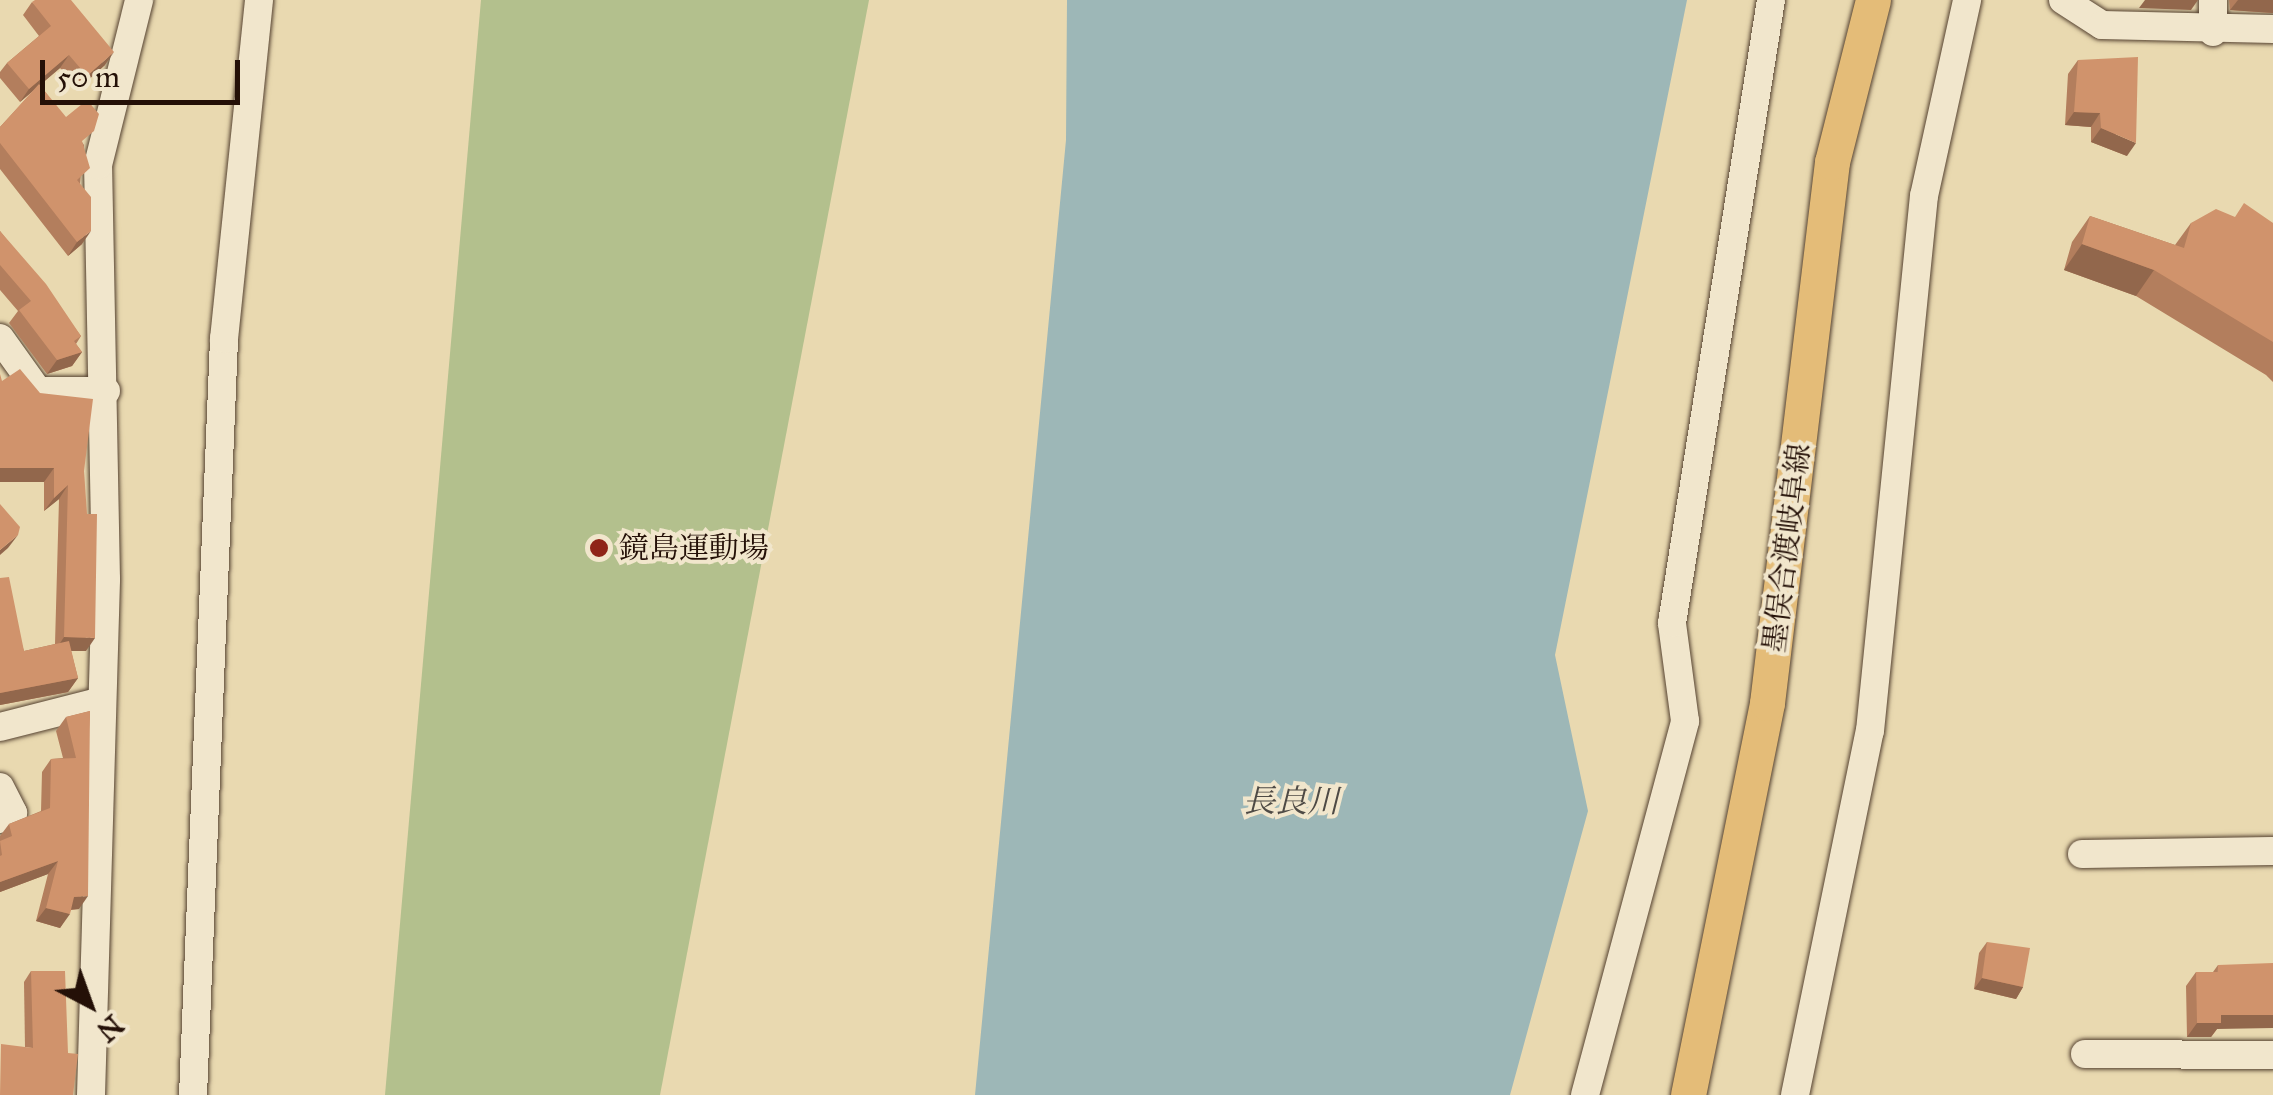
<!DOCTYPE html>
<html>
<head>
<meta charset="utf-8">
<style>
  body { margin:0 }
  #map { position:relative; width:2273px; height:1095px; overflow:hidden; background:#e9d9b0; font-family:"IM FELL Great Primer","Noto Serif JP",serif }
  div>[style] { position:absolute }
  .green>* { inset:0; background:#b3c08d }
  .water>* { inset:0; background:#9db7b7 }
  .roads { filter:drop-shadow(0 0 2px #554231) drop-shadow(0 0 2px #554231) }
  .minor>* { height:28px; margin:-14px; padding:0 14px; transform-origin:14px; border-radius:14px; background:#f1e6cc }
  .major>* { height:35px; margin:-17.5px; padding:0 17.5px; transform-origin:17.5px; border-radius:17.5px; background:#e4bc78 }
  .wall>* { inset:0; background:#b37e5d }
  .shaded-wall>* { inset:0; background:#92674c }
  .building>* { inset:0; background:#d0936c }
  .dots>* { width:28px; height:28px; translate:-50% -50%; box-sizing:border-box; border:5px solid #f1e6cc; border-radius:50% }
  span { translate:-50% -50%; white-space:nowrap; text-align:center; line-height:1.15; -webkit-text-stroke:8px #f1e6cc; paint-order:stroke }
  .poi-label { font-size:30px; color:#241007 }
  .left { translate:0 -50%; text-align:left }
  .street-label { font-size:30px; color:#241007 }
  .water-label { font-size:32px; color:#4e4a45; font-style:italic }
  .north { position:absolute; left:40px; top:955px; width:100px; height:100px; -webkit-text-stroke:8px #f1e6cc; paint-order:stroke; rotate:139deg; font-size:28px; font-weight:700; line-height:40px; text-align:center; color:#241007 }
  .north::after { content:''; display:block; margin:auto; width:35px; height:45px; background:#241007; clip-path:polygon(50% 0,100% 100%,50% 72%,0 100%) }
  .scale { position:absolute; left:40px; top:60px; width:200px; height:45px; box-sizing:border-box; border:5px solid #241007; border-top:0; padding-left:12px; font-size:30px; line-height:35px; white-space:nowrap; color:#241007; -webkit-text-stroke:8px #f1e6cc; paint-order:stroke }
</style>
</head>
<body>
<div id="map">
  <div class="green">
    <div style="clip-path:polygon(481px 0,869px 0,660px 1095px,385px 1095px)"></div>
  </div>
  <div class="water">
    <div style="clip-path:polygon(1067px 0,1687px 0,1555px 655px,1588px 811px,1510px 1095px,975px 1095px,1066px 140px)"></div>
  </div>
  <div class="roads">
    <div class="minor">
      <div style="left:2063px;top:0;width:46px;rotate:32.7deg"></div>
      <div style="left:2102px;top:25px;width:171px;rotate:1.3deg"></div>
      <div style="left:2213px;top:32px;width:32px;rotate:-90deg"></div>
      <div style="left:0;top:338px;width:65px;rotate:54.4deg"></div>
      <div style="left:38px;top:391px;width:68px"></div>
      <div style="left:0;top:727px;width:105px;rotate:-14.3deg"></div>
      <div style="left:0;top:787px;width:29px;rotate:63deg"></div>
      <div style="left:13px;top:813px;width:14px;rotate:155deg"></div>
      <div style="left:2082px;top:854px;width:191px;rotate:-0.9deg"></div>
      <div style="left:2085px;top:1054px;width:188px;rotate:0.3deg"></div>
      <div style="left:91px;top:1095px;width:516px;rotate:-88.33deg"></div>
      <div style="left:106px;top:579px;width:414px;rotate:-91.1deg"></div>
      <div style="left:98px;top:165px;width:170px;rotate:-76deg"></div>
      <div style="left:193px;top:1095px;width:757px;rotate:-87.65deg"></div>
      <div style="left:224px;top:339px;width:341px;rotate:-84.1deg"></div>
      <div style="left:1585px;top:1095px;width:387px;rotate:-75deg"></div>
      <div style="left:1685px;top:721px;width:99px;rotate:-97.6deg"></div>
      <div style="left:1672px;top:623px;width:631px;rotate:-80.97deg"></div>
      <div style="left:1795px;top:1095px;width:372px;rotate:-78.4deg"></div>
      <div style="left:1870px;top:731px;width:538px;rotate:-84.24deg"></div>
      <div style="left:1924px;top:196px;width:201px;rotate:-77.6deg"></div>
    </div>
    <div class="major">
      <div style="left:1688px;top:1095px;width:400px;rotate:-78.6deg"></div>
      <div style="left:1767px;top:703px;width:545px;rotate:-83.15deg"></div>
      <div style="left:1832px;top:162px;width:167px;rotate:-75.8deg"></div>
    </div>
  </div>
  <div class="wall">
    <div style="clip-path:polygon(2229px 0,2273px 0,2273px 13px,2230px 10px)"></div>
    <div style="clip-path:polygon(32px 2px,105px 65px,78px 89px,60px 68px,40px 85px,84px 145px,80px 183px,82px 244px,68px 256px,0 169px,0 127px,35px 89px,20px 102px,0 78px,0 72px,7px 63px,39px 36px,23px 15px)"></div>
    <div style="clip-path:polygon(2078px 60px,2127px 156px,2091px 142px,2091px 127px,2065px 125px,2068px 74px)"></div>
    <div style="clip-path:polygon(2090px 216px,2175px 245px,2191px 223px,2234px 217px,2273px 223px,2273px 382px,2266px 375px,2136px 296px,2064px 270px,2072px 242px)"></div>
    <div style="clip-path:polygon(0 231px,81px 336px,76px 344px,82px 352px,72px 366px,47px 374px,9px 323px,18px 311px,0 290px)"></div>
    <div style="clip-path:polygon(2px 381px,84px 471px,86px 651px,71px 651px,78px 678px,68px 692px,0 705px,0 578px,24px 651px,55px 644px,59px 499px,44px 511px,44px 482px)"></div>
    <div style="clip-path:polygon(90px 711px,79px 909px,71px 910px,60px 928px,36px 921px,48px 874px,0 892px,0 836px,9px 824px,41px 811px,42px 772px,51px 759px,63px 758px,56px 731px,66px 717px)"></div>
    <div style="clip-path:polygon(1987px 942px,2023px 987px,2016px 999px,1974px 989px,1979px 953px)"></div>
    <div style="clip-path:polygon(2218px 965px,2217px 1029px,2211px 1037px,2187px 1037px,2186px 986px,2196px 972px,2213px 972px)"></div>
    <div style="clip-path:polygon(31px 971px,68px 1053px,25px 1047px,24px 982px)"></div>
  </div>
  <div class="shaded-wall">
    <div style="clip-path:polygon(2145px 0,2198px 0,2191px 10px,2139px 8px)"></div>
    <div style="clip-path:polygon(2238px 0,2273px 0,2273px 13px,2230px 10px)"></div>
    <div style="clip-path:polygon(114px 52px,105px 65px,78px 89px,87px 76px)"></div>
    <div style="clip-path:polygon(69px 55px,60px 68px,20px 102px,29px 89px)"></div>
    <div style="clip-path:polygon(2074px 112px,2100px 113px,2091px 127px,2065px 125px)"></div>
    <div style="clip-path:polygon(2101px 128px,2136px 143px,2127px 156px,2091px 142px)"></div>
    <div style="clip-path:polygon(91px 231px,82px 244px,68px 256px,77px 242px)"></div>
    <div style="clip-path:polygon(2082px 244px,2154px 270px,2136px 296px,2064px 270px)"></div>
    <div style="clip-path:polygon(82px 352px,72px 366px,47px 374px,57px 360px)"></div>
    <div style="clip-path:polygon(0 468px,54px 468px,44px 482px,0 482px)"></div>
    <div style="clip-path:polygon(68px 485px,59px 499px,44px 511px,54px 498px)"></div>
    <div style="clip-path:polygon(18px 535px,8px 548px,0 555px,0 550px)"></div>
    <div style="clip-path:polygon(64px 637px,95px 638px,86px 651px,55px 651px)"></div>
    <div style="clip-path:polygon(78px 678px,68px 692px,0 705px,0 693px)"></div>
    <div style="clip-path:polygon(58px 861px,48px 874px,0 892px,0 882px)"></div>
    <div style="clip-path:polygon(88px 896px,79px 909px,65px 910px,74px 897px)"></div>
    <div style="clip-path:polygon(46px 908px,70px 914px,60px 928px,36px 921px)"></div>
    <div style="clip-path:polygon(1982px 978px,2023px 987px,2016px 999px,1974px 989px)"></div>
    <div style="clip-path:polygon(2221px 1015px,2273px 1015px,2273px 1028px,2217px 1029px,2211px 1037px,2187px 1037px,2197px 1023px)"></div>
  </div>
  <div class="building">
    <div style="clip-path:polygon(35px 0,71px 0,114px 52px,87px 76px,69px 55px,29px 89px,7px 63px,51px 26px,32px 2px)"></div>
    <div style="clip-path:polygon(2138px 57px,2136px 143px,2101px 128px,2100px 113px,2074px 112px,2078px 60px)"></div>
    <div style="clip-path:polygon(39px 84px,66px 117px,87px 100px,99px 114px,94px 131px,82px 141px,90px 168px,77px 180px,91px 197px,91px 231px,77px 242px,0 143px,0 127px)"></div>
    <div style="clip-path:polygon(2244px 203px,2273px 223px,2273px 342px,2154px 270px,2082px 244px,2090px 216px,2184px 248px,2191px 223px,2216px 209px,2235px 217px)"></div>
    <div style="clip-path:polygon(0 231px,46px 284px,81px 336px,74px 341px,82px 352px,57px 360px,19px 310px,31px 301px,0 265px)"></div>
    <div style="clip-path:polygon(20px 369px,40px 393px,93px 399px,84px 471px,87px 514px,97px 514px,95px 638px,64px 637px,68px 485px,54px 498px,54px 468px,0 468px,0 374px,2px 381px)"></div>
    <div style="clip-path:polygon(0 504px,20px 527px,18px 535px,0 550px)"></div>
    <div style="clip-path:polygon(9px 577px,24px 651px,69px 641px,78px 678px,0 693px,0 578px)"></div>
    <div style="clip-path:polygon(90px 711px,88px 896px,74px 897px,70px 914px,46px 908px,58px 861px,0 882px,0 856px,2px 855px,0 841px,12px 836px,9px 824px,50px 808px,51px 759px,76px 758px,66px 717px)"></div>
    <div style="clip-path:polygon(1987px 942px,2030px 948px,2023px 987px,1982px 978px)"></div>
    <div style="clip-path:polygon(2273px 963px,2273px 1015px,2221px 1015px,2221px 1023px,2197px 1023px,2196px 972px,2218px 972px,2218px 965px)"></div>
    <div style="clip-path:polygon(31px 971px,65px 971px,68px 1053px,78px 1054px,73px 1095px,0 1095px,1px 1044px,33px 1048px)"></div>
  </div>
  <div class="dots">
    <div style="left:599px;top:548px;background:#8f2418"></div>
  </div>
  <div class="poi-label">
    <span class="left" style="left:619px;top:548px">鏡島運動場</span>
  </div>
  <div class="street-label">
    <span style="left:1787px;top:548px;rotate:-83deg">墨俣合渡岐阜線</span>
  </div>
  <div class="water-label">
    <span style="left:1291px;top:802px">長良川</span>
  </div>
  <div class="north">N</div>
  <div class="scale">50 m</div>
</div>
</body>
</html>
